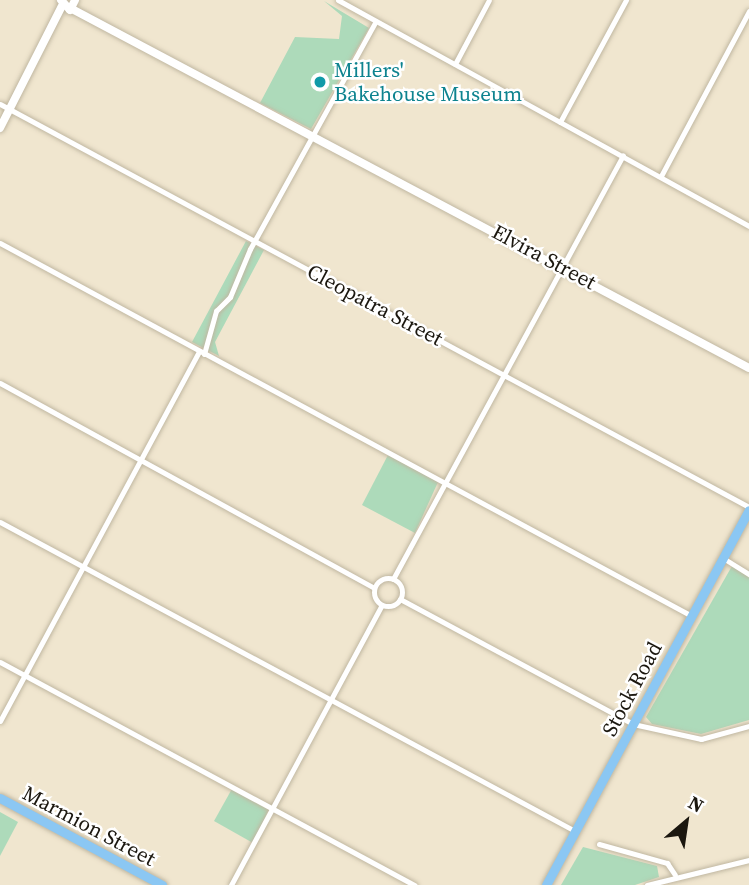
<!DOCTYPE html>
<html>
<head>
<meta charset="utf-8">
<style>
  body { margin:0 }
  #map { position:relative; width:749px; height:885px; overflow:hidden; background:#f0e6cf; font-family:"Source Serif 4",serif }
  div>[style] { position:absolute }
  .green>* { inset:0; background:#addaba }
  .roads { filter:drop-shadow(0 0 2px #c0b7a1) drop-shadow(0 0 2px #c0b7a1) }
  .street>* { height:5px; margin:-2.5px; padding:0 2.5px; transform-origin:2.5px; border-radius:2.5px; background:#fff }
  .street>.ring { margin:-2.5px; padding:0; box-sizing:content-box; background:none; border:5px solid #fff; border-radius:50% }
  .secondary>* { height:8px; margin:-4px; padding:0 4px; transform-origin:4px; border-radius:4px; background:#fff }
  .primary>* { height:9px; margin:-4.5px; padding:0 4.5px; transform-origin:4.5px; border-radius:4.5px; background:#8bc7f3 }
  .dots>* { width:19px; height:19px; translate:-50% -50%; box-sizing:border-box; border:4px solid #fff; border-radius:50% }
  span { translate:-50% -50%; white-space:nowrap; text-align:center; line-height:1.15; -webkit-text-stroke:5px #fff; paint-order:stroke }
  .culture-label { font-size:21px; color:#0d838f }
  .left { translate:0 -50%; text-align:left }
  .street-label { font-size:21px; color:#1b170f }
  .north { position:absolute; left:651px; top:787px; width:70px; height:70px; -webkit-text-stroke:5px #fff; paint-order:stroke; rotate:29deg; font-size:19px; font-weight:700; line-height:28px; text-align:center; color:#1b170f }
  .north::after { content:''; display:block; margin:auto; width:24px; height:32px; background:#1b170f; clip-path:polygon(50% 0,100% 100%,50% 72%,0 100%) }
</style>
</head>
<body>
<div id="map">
  <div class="green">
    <div style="clip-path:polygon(324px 1px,369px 28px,311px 129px,260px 103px,295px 37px,339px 39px,342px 16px)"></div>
    <div style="clip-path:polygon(246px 241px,264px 250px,215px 342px,219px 356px,192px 342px)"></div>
    <div style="clip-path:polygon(388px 455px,438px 482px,415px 533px,362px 505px)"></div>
    <div style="clip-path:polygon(732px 566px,749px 577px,749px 720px,701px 734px,652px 724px,646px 717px)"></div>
    <div style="clip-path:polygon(233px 787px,270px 807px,253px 843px,214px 821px)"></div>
    <div style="clip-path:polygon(0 812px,18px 822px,0 856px)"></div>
    <div style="clip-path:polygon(583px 847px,657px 866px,659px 877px,635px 885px,561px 885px)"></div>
  </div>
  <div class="roads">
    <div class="street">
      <div style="left:338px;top:0;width:469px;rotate:28.8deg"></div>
      <div style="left:455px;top:64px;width:72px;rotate:-62deg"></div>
      <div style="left:0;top:104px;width:851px;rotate:28.28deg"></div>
      <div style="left:560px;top:122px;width:139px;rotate:-61.6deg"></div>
      <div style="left:661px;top:176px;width:187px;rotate:-61.9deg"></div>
      <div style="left:0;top:243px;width:786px;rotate:28.33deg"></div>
      <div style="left:204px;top:354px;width:45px;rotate:-74.4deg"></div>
      <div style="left:216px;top:311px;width:20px;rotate:-45deg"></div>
      <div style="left:230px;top:297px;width:52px;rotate:-67.4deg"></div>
      <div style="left:250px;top:249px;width:260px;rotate:-61.1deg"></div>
      <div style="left:0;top:383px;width:426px;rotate:28.7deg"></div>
      <div style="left:0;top:522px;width:653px;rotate:28.25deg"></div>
      <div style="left:723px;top:558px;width:31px;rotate:32deg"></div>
      <div class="ring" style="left:374px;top:578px;width:23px;height:23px"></div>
      <div style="left:393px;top:579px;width:482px;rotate:-61.5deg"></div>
      <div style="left:400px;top:599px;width:264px;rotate:28.2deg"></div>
      <div style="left:633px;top:724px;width:70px;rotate:12.4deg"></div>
      <div style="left:701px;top:739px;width:50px;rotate:-15.2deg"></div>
      <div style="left:0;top:662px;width:471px;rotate:28.3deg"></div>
      <div style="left:0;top:721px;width:420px;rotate:-61.7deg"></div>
      <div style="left:599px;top:844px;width:71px;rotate:15.6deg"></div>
      <div style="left:667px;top:863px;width:14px;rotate:56deg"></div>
      <div style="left:231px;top:885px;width:318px;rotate:-61.7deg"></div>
      <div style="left:647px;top:885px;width:105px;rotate:-13.8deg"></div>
    </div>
    <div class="secondary">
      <div style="left:61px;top:0;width:13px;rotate:48deg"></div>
      <div style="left:70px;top:10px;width:11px;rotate:-63deg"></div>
      <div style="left:72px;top:9px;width:766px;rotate:27.94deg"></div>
      <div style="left:0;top:128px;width:137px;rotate:-63.1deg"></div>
    </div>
    <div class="primary">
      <div style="left:0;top:798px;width:184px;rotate:28.2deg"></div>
      <div style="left:546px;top:885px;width:426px;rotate:-61.6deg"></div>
    </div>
  </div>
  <div class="dots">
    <div style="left:320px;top:82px;background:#0f9aa8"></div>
  </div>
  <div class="culture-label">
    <span class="left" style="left:334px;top:82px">Millers'<br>Bakehouse Museum</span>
  </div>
  <div class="street-label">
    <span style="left:544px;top:257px;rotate:28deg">Elvira Street</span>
    <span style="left:375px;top:305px;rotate:28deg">Cleopatra Street</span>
    <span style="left:632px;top:689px;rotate:-62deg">Stock Road</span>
    <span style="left:89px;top:826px;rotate:28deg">Marmion Street</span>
  </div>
  <div class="north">N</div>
</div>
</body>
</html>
